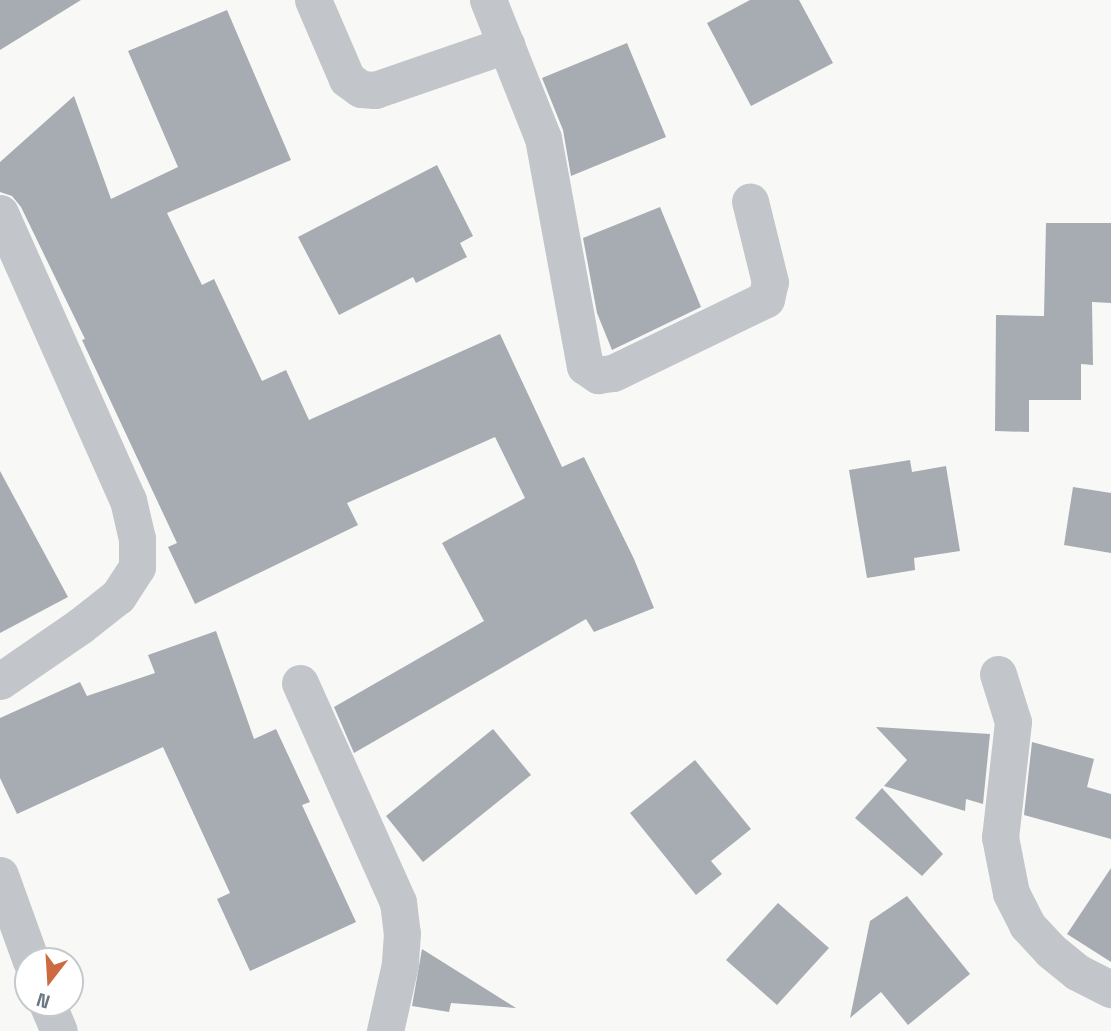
<!DOCTYPE html>
<html>
<head>
<meta charset="utf-8">
<style>
  body { margin:0 }
  #map { position:relative; width:1111px; height:1031px; overflow:hidden; background:#f8f8f6; font-family:"Space Grotesk",sans-serif }
  div>[style] { position:absolute }
  .building>* { inset:0; background:#a6acb2 }
  .minor>* { height:37px; margin:-18.5px; padding:0 18.5px; transform-origin:18.5px; border-radius:18.5px; background:#c2c5c9 }
  span { translate:-50% -50%; white-space:nowrap; text-align:center; line-height:1.15; -webkit-text-stroke:7px #fff; paint-order:stroke }
  .north { position:absolute; left:14px; top:947px; width:70px; height:70px; box-sizing:border-box; background:#fff; border:2px solid #c4c9cd; border-radius:50%; rotate:197deg; font-size:19px; font-weight:700; line-height:28px; text-align:center; color:#6b7783 }
  .north::after { content:''; display:block; margin:auto; width:24px; height:32px; background:#cd6a42; clip-path:polygon(50% 0,100% 100%,50% 72%,0 100%) }
</style>
</head>
<body>
<div id="map">
  <div class="building">
    <div style="clip-path:polygon(0 0,81px 0,0 50px)"></div>
    <div style="clip-path:polygon(750px 0,799px 0,833px 63px,751px 106px,707px 23px)"></div>
    <div style="clip-path:polygon(227px 10px,291px 160px,167px 213px,202px 285px,214px 279px,262px 381px,286px 370px,309px 420px,500px 334px,562px 467px,584px 457px,634px 559px,654px 608px,594px 632px,586px 619px,354px 753px,334px 707px,484px 621px,442px 543px,525px 498px,495px 437px,347px 503px,358px 525px,195px 604px,168px 547px,177px 543px,82px 340px,85px 339px,21px 207px,12px 196px,0 192px,0 162px,74px 96px,111px 199px,178px 167px,128px 51px)"></div>
    <div style="clip-path:polygon(627px 43px,666px 137px,571px 176px,563px 130px,542px 78px)"></div>
    <div style="clip-path:polygon(437px 165px,473px 236px,460px 243px,467px 257px,416px 283px,413px 277px,339px 315px,298px 237px)"></div>
    <div style="clip-path:polygon(660px 207px,701px 307px,612px 350px,597px 313px,583px 238px)"></div>
    <div style="clip-path:polygon(1046px 223px,1111px 223px,1111px 303px,1092px 302px,1093px 365px,1081px 364px,1081px 400px,1029px 400px,1029px 432px,995px 431px,996px 315px,1044px 316px)"></div>
    <div style="clip-path:polygon(910px 460px,912px 472px,946px 466px,960px 551px,914px 558px,915px 570px,867px 578px,849px 470px)"></div>
    <div style="clip-path:polygon(0 471px,68px 597px,0 633px)"></div>
    <div style="clip-path:polygon(1073px 487px,1111px 493px,1111px 553px,1064px 545px)"></div>
    <div style="clip-path:polygon(216px 631px,254px 739px,276px 729px,310px 802px,302px 805px,356px 922px,250px 971px,217px 899px,230px 893px,163px 747px,17px 814px,0 778px,0 718px,80px 682px,87px 696px,155px 673px,148px 655px)"></div>
    <div style="clip-path:polygon(876px 727px,990px 734px,983px 804px,966px 799px,965px 811px,884px 786px,907px 760px)"></div>
    <div style="clip-path:polygon(493px 729px,531px 775px,423px 862px,386px 816px)"></div>
    <div style="clip-path:polygon(1032px 742px,1094px 759px,1087px 787px,1111px 794px,1111px 839px,1024px 815px)"></div>
    <div style="clip-path:polygon(695px 760px,751px 829px,711px 861px,722px 874px,696px 895px,630px 813px)"></div>
    <div style="clip-path:polygon(882px 788px,943px 854px,922px 876px,855px 818px)"></div>
    <div style="clip-path:polygon(1111px 868px,1111px 962px,1067px 934px)"></div>
    <div style="clip-path:polygon(907px 896px,970px 974px,908px 1025px,881px 992px,850px 1018px,870px 921px)"></div>
    <div style="clip-path:polygon(778px 903px,829px 948px,777px 1005px,726px 960px)"></div>
    <div style="clip-path:polygon(422px 949px,516px 1008px,451px 1003px,449px 1012px,412px 1006px)"></div>
  </div>
  <div class="minor">
    <div style="left:313px;top:0;width:86px;rotate:66.7deg"></div>
    <div style="left:347px;top:79px;width:17px;rotate:36deg"></div>
    <div style="left:361px;top:89px;width:14px;rotate:4deg"></div>
    <div style="left:375px;top:90px;width:139px;rotate:-19deg"></div>
    <div style="left:488px;top:0;width:149px;rotate:68.3deg"></div>
    <div style="left:543px;top:138px;width:232px;rotate:79.6deg"></div>
    <div style="left:585px;top:366px;width:16px;rotate:35deg"></div>
    <div style="left:598px;top:375px;width:15px;rotate:-8deg"></div>
    <div style="left:613px;top:373px;width:170px;rotate:-25.8deg"></div>
    <div style="left:766px;top:299px;width:17px;rotate:-77deg"></div>
    <div style="left:770px;top:282px;width:83px;rotate:-103.9deg"></div>
    <div style="left:0;top:213px;width:314px;rotate:66deg"></div>
    <div style="left:128px;top:500px;width:39px;rotate:77deg"></div>
    <div style="left:137px;top:538px;width:29px;rotate:90deg"></div>
    <div style="left:137px;top:567px;width:35px;rotate:123deg"></div>
    <div style="left:118px;top:596px;width:48px;rotate:141.7deg"></div>
    <div style="left:80px;top:626px;width:97px;rotate:145.5deg"></div>
    <div style="left:998px;top:674px;width:50px;rotate:72.6deg"></div>
    <div style="left:1013px;top:722px;width:116px;rotate:96.4deg"></div>
    <div style="left:1000px;top:837px;width:57px;rotate:78.9deg"></div>
    <div style="left:1011px;top:893px;width:36px;rotate:63deg"></div>
    <div style="left:1027px;top:925px;width:34px;rotate:47deg"></div>
    <div style="left:1050px;top:950px;width:35px;rotate:39deg"></div>
    <div style="left:1077px;top:972px;width:38px;rotate:27deg"></div>
    <div style="left:300px;top:683px;width:240px;rotate:65.9deg"></div>
    <div style="left:398px;top:902px;width:31px;rotate:83deg"></div>
    <div style="left:402px;top:933px;width:31px;rotate:94deg"></div>
    <div style="left:400px;top:964px;width:69px;rotate:102.6deg"></div>
    <div style="left:0;top:875px;width:91px;rotate:70.2deg"></div>
    <div style="left:47px;top:1003px;width:30px;rotate:67deg"></div>
  </div>
  <div class="north">N</div>
</div>
</body>
</html>
